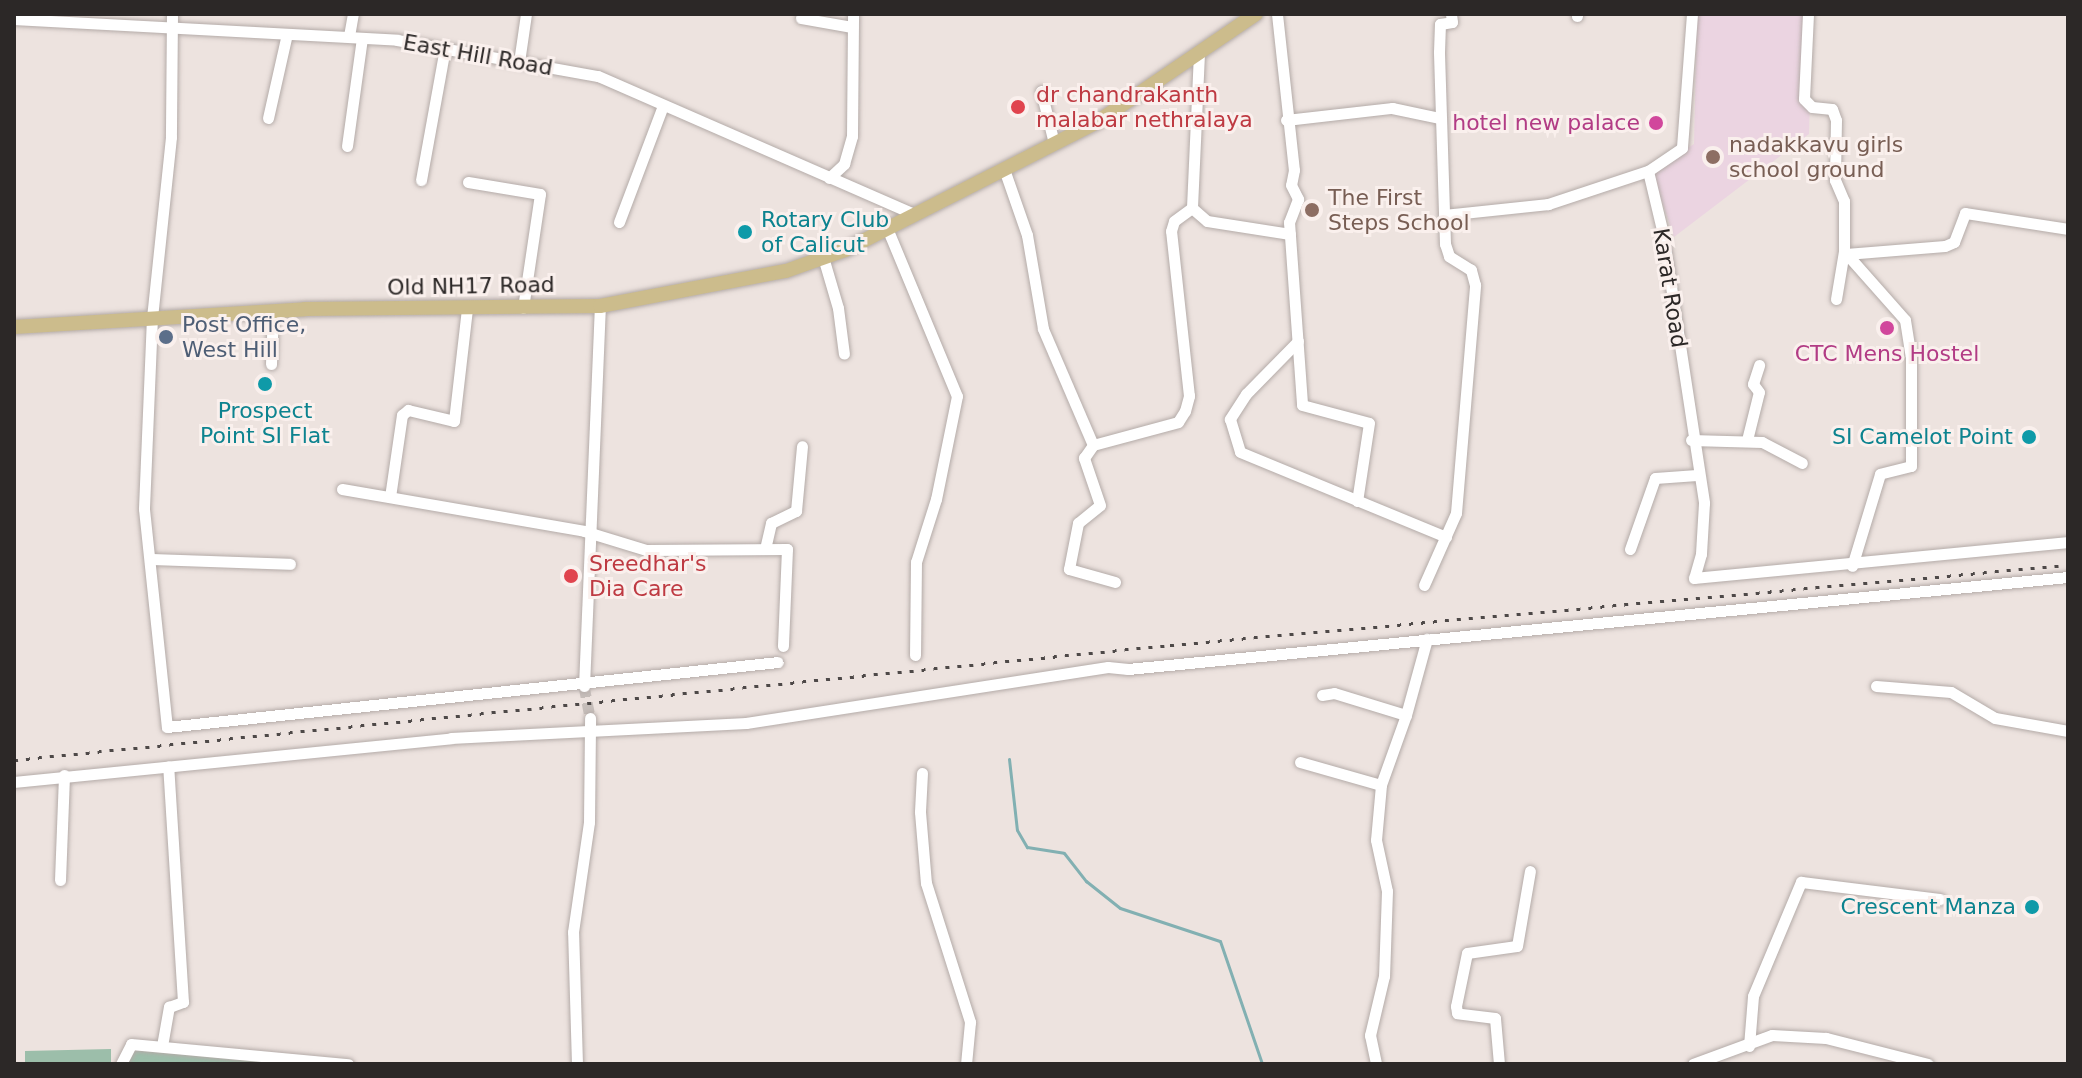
<!DOCTYPE html>
<html>
<head>
<meta charset="utf-8">
<style>
  body { margin:0 }
  #map { position:relative; width:2082px; height:1078px; overflow:hidden; background:#ede3df; font-family:"DejaVu Sans",sans-serif }
  div>[style] { position:absolute }
  .education>* { inset:0; background:#ebd4e1 }
  .green>* { inset:0; background:#9cbeaa }
  .stream>* { height:3px; margin:-1.5px; padding:0 1.5px; transform-origin:1.5px; border-radius:1.5px; background:#82b0b2 }
  .minor-tunnel>* { height:11px; margin-top:-5.5px; transform-origin:0; background:repeating-linear-gradient(90deg,#c6beba 0 11px,transparent 0 16.5px) }
  .roads { filter:drop-shadow(0 0 2px #b4aba8) drop-shadow(0 0 2px #b4aba8) }
  .minor>* { height:11px; margin:-5.5px; padding:0 5.5px; transform-origin:5.5px; border-radius:5.5px; background:#fff }
  .major>* { height:14px; margin:-7px; padding:0 7px; transform-origin:7px; border-radius:7px; background:#ccbc8c }
  .rail>* { height:3px; margin-top:-1.5px; transform-origin:0; background:repeating-linear-gradient(90deg,#4e4948 0 4px,transparent 0 12px) }
  .dots>* { width:22px; height:22px; translate:-50% -50%; box-sizing:border-box; border:4px solid #faf0ed; border-radius:50% }
  span { translate:-50% -50%; white-space:nowrap; text-align:center; line-height:1.15; -webkit-text-stroke:6px #faf0ed; paint-order:stroke }
  .street-label { font-size:22px; color:#2c2827 }
  .health-label { font-size:22px; color:#be3a42 }
  .left { translate:0 -50%; text-align:left }
  .hotel-label { font-size:22px; color:#b23c85 }
  .right { translate:-100% -50%; text-align:right }
  .education-label { font-size:22px; color:#785e54 }
  .culture-label { font-size:22px; color:#0d838f }
  .service-label { font-size:22px; color:#4e5e75 }
  .frame { position:absolute; inset:0; border:16px solid #2c2827; pointer-events:none }
</style>
</head>
<body>
<div id="map">
  <div class="education">
    <div style="clip-path:polygon(1697px 14px,1812px 14px,1809px 134px,1674px 237px,1654px 178px,1657px 168px,1694px 144px)"></div>
  </div>
  <div class="green">
    <div style="clip-path:polygon(111px 1049px,111px 1064px,25px 1064px,25px 1051px)"></div>
    <div style="clip-path:polygon(134px 1050px,296px 1064px,124px 1064px)"></div>
  </div>
  <div class="stream">
    <div style="left:1009px;top:759px;width:71px;rotate:83.6deg"></div>
    <div style="left:1017px;top:830px;width:20px;rotate:60deg"></div>
    <div style="left:1027px;top:847px;width:37px;rotate:9deg"></div>
    <div style="left:1064px;top:853px;width:36px;rotate:52deg"></div>
    <div style="left:1086px;top:881px;width:43px;rotate:38.5deg"></div>
    <div style="left:1120px;top:908px;width:105px;rotate:18.3deg"></div>
    <div style="left:1220px;top:941px;width:130px;rotate:71.1deg"></div>
  </div>
  <div class="minor-tunnel">
    <div style="left:584px;top:686px;width:33px;rotate:79deg"></div>
  </div>
  <div class="roads">
    <div class="minor">
      <div style="left:172px;top:14px;width:123px;rotate:90.5deg"></div>
      <div style="left:171px;top:137px;width:181px;rotate:96deg"></div>
      <div style="left:152px;top:317px;width:192px;rotate:92.4deg"></div>
      <div style="left:144px;top:509px;width:219px;rotate:84deg"></div>
      <div style="left:167px;top:727px;width:614px;rotate:-6.07deg"></div>
      <div style="left:1277px;top:14px;width:157px;rotate:83.8deg"></div>
      <div style="left:1294px;top:170px;width:15px;rotate:101deg"></div>
      <div style="left:1291px;top:185px;width:16px;rotate:63deg"></div>
      <div style="left:1298px;top:199px;width:25px;rotate:111deg"></div>
      <div style="left:1289px;top:222px;width:183px;rotate:85.9deg"></div>
      <div style="left:1302px;top:405px;width:69px;rotate:15deg"></div>
      <div style="left:1369px;top:423px;width:79px;rotate:98.7deg"></div>
      <div style="left:1577px;top:14px;width:2px;rotate:90deg"></div>
      <div style="left:1692px;top:14px;width:134px;rotate:94.3deg"></div>
      <div style="left:1682px;top:148px;width:41px;rotate:145.9deg"></div>
      <div style="left:1648px;top:171px;width:65px;rotate:76.6deg"></div>
      <div style="left:1663px;top:234px;width:272px;rotate:81.3deg"></div>
      <div style="left:1704px;top:503px;width:51px;rotate:93.4deg"></div>
      <div style="left:1701px;top:554px;width:25px;rotate:106deg"></div>
      <div style="left:1694px;top:578px;width:376px;rotate:-5.5deg"></div>
      <div style="left:1808px;top:14px;width:85px;rotate:92.7deg"></div>
      <div style="left:1804px;top:99px;width:11px;rotate:45deg"></div>
      <div style="left:1812px;top:107px;width:20px;rotate:6deg"></div>
      <div style="left:1832px;top:109px;width:12px;rotate:70deg"></div>
      <div style="left:1836px;top:120px;width:60px;rotate:91deg"></div>
      <div style="left:1835px;top:180px;width:23px;rotate:67deg"></div>
      <div style="left:1844px;top:201px;width:50px;rotate:90deg"></div>
      <div style="left:1844px;top:251px;width:92px;rotate:48.5deg"></div>
      <div style="left:1905px;top:320px;width:36px;rotate:81deg"></div>
      <div style="left:1911px;top:356px;width:110px;rotate:90deg"></div>
      <div style="left:1911px;top:466px;width:32px;rotate:166deg"></div>
      <div style="left:1880px;top:474px;width:96px;rotate:106.9deg"></div>
      <div style="left:801px;top:18px;width:52px;rotate:10deg"></div>
      <div style="left:14px;top:19px;width:384px;rotate:3.1deg"></div>
      <div style="left:397px;top:40px;width:204px;rotate:10.2deg"></div>
      <div style="left:598px;top:76px;width:345px;rotate:23.6deg"></div>
      <div style="left:349px;top:36px;width:22px;rotate:-80deg"></div>
      <div style="left:1199px;top:53px;width:155px;rotate:92.6deg"></div>
      <div style="left:1192px;top:208px;width:20px;rotate:41deg"></div>
      <div style="left:1207px;top:221px;width:84px;rotate:8.9deg"></div>
      <div style="left:519px;top:62px;width:49px;rotate:-81.7deg"></div>
      <div style="left:1041px;top:91px;width:54px;rotate:76deg"></div>
      <div style="left:268px;top:118px;width:86px;rotate:-77.3deg"></div>
      <div style="left:1286px;top:120px;width:107px;rotate:-6.5deg"></div>
      <div style="left:1392px;top:108px;width:49px;rotate:11.8deg"></div>
      <div style="left:347px;top:146px;width:109px;rotate:-82.1deg"></div>
      <div style="left:1004px;top:169px;width:70px;rotate:70.8deg"></div>
      <div style="left:1027px;top:235px;width:95px;rotate:80.3deg"></div>
      <div style="left:1043px;top:329px;width:126px;rotate:66.7deg"></div>
      <div style="left:829px;top:178px;width:21px;rotate:-43deg"></div>
      <div style="left:844px;top:164px;width:29px;rotate:-74deg"></div>
      <div style="left:852px;top:136px;width:122px;rotate:-89.5deg"></div>
      <div style="left:421px;top:180px;width:134px;rotate:-79.7deg"></div>
      <div style="left:468px;top:182px;width:73px;rotate:9.5deg"></div>
      <div style="left:540px;top:194px;width:115px;rotate:98.5deg"></div>
      <div style="left:1444px;top:215px;width:105px;rotate:-6deg"></div>
      <div style="left:1548px;top:204px;width:105px;rotate:-18.3deg"></div>
      <div style="left:619px;top:222px;width:122px;rotate:-69.3deg"></div>
      <div style="left:887px;top:228px;width:182px;rotate:67.4deg"></div>
      <div style="left:957px;top:396px;width:105px;rotate:101.5deg"></div>
      <div style="left:936px;top:499px;width:66px;rotate:107.6deg"></div>
      <div style="left:916px;top:562px;width:93px;rotate:90.6deg"></div>
      <div style="left:1846px;top:254px;width:99px;rotate:-4.6deg"></div>
      <div style="left:1945px;top:246px;width:10px;rotate:-24deg"></div>
      <div style="left:1954px;top:242px;width:31px;rotate:-69deg"></div>
      <div style="left:1965px;top:213px;width:104px;rotate:8.8deg"></div>
      <div style="left:823px;top:257px;width:53px;rotate:73.6deg"></div>
      <div style="left:838px;top:308px;width:46px;rotate:82.6deg"></div>
      <div style="left:1836px;top:299px;width:49px;rotate:-80.5deg"></div>
      <div style="left:1298px;top:341px;width:74px;rotate:134.5deg"></div>
      <div style="left:1246px;top:394px;width:30px;rotate:123deg"></div>
      <div style="left:1230px;top:419px;width:34px;rotate:73deg"></div>
      <div style="left:1240px;top:452px;width:223px;rotate:22.4deg"></div>
      <div style="left:271px;top:364px;width:53px;rotate:-87.8deg"></div>
      <div style="left:1691px;top:440px;width:71px;rotate:1.6deg"></div>
      <div style="left:1762px;top:442px;width:45px;rotate:27.7deg"></div>
      <div style="left:1747px;top:440px;width:49px;rotate:-76deg"></div>
      <div style="left:1759px;top:392px;width:10px;rotate:-127deg"></div>
      <div style="left:1753px;top:384px;width:20px;rotate:-72deg"></div>
      <div style="left:342px;top:489px;width:246px;rotate:9.8deg"></div>
      <div style="left:584px;top:531px;width:65px;rotate:17deg"></div>
      <div style="left:646px;top:550px;width:141px;rotate:-0.4deg"></div>
      <div style="left:787px;top:549px;width:97px;rotate:92.4deg"></div>
      <div style="left:390px;top:497px;width:83px;rotate:-81.7deg"></div>
      <div style="left:402px;top:415px;width:8px;rotate:-40deg"></div>
      <div style="left:408px;top:410px;width:47px;rotate:13.4deg"></div>
      <div style="left:454px;top:421px;width:113px;rotate:-83.4deg"></div>
      <div style="left:765px;top:549px;width:27px;rotate:-77deg"></div>
      <div style="left:771px;top:523px;width:28px;rotate:-26deg"></div>
      <div style="left:796px;top:511px;width:65px;rotate:-84.7deg"></div>
      <div style="left:1630px;top:549px;width:75px;rotate:-70.6deg"></div>
      <div style="left:1655px;top:478px;width:42px;rotate:-4.1deg"></div>
      <div style="left:150px;top:559px;width:140px;rotate:2deg"></div>
      <div style="left:1115px;top:582px;width:48px;rotate:-164.2deg"></div>
      <div style="left:1069px;top:569px;width:47px;rotate:-78.9deg"></div>
      <div style="left:1078px;top:523px;width:28px;rotate:-39deg"></div>
      <div style="left:1100px;top:505px;width:50px;rotate:-108.8deg"></div>
      <div style="left:1084px;top:458px;width:16px;rotate:-55deg"></div>
      <div style="left:1093px;top:445px;width:88px;rotate:-15.1deg"></div>
      <div style="left:1178px;top:422px;width:13px;rotate:-58deg"></div>
      <div style="left:1185px;top:411px;width:16px;rotate:-75deg"></div>
      <div style="left:1189px;top:396px;width:166px;rotate:-96.2deg"></div>
      <div style="left:1171px;top:231px;width:10px;rotate:-73deg"></div>
      <div style="left:1174px;top:221px;width:22px;rotate:-36deg"></div>
      <div style="left:1424px;top:585px;width:79px;rotate:-66deg"></div>
      <div style="left:1456px;top:513px;width:229px;rotate:-85.2deg"></div>
      <div style="left:1475px;top:285px;width:16px;rotate:-105deg"></div>
      <div style="left:1471px;top:270px;width:26px;rotate:-148deg"></div>
      <div style="left:1449px;top:256px;width:13px;rotate:-108deg"></div>
      <div style="left:1445px;top:244px;width:192px;rotate:-91.8deg"></div>
      <div style="left:1439px;top:52px;width:28px;rotate:-88deg"></div>
      <div style="left:1440px;top:24px;width:12px;rotate:-9deg"></div>
      <div style="left:1452px;top:22px;width:8px;rotate:-97deg"></div>
      <div style="left:584px;top:686px;width:380px;rotate:-87.6deg"></div>
      <div style="left:1876px;top:686px;width:75px;rotate:4.6deg"></div>
      <div style="left:1951px;top:692px;width:51px;rotate:30.6deg"></div>
      <div style="left:1995px;top:718px;width:74px;rotate:10.1deg"></div>
      <div style="left:1322px;top:695px;width:12px;rotate:-9deg"></div>
      <div style="left:1334px;top:693px;width:75px;rotate:17deg"></div>
      <div style="left:1406px;top:715px;width:74px;rotate:109.7deg"></div>
      <div style="left:1381px;top:785px;width:55px;rotate:95.2deg"></div>
      <div style="left:1376px;top:840px;width:52px;rotate:77.8deg"></div>
      <div style="left:1387px;top:891px;width:85px;rotate:92deg"></div>
      <div style="left:1384px;top:976px;width:61px;rotate:103.3deg"></div>
      <div style="left:1370px;top:1035px;width:30px;rotate:78deg"></div>
      <div style="left:1406px;top:715px;width:79px;rotate:-74.6deg"></div>
      <div style="left:1300px;top:762px;width:84px;rotate:15.9deg"></div>
      <div style="left:922px;top:773px;width:39px;rotate:93deg"></div>
      <div style="left:920px;top:812px;width:71px;rotate:85.2deg"></div>
      <div style="left:926px;top:883px;width:146px;rotate:72.4deg"></div>
      <div style="left:970px;top:1022px;width:42px;rotate:95.4deg"></div>
      <div style="left:14px;top:782px;width:439px;rotate:-5.7deg"></div>
      <div style="left:451px;top:738px;width:295px;rotate:-2.9deg"></div>
      <div style="left:746px;top:723px;width:366px;rotate:-8.8deg"></div>
      <div style="left:1108px;top:667px;width:20px;rotate:6deg"></div>
      <div style="left:1128px;top:669px;width:944px;rotate:-5.59deg"></div>
      <div style="left:60px;top:880px;width:105px;rotate:-87.8deg"></div>
      <div style="left:162px;top:1046px;width:40px;rotate:-80deg"></div>
      <div style="left:169px;top:1007px;width:15px;rotate:-20deg"></div>
      <div style="left:183px;top:1002px;width:236px;rotate:-93.6deg"></div>
      <div style="left:1749px;top:1046px;width:50px;rotate:-85.4deg"></div>
      <div style="left:1753px;top:996px;width:124px;rotate:-67.2deg"></div>
      <div style="left:1801px;top:882px;width:140px;rotate:7deg"></div>
      <div style="left:121px;top:1064px;width:22px;rotate:-63deg"></div>
      <div style="left:131px;top:1044px;width:218px;rotate:5.3deg"></div>
      <div style="left:577px;top:1064px;width:132px;rotate:-91.7deg"></div>
      <div style="left:573px;top:932px;width:111px;rotate:-81.7deg"></div>
      <div style="left:589px;top:822px;width:104px;rotate:-89.4deg"></div>
      <div style="left:1499px;top:1064px;width:46px;rotate:-95deg"></div>
      <div style="left:1495px;top:1018px;width:38px;rotate:-173deg"></div>
      <div style="left:1457px;top:1013px;width:7px;rotate:-98deg"></div>
      <div style="left:1456px;top:1006px;width:54px;rotate:-78.3deg"></div>
      <div style="left:1467px;top:953px;width:50px;rotate:-8deg"></div>
      <div style="left:1517px;top:946px;width:76px;rotate:-80.2deg"></div>
      <div style="left:1693px;top:1064px;width:84px;rotate:-20.2deg"></div>
      <div style="left:1772px;top:1035px;width:54px;rotate:3.2deg"></div>
      <div style="left:1826px;top:1038px;width:105px;rotate:14.3deg"></div>
    </div>
    <div class="major">
      <div style="left:14px;top:327px;width:292px;rotate:-3.5deg"></div>
      <div style="left:305px;top:309px;width:295px;rotate:-0.6deg"></div>
      <div style="left:600px;top:306px;width:189px;rotate:-10.7deg"></div>
      <div style="left:786px;top:271px;width:63px;rotate:-19.6deg"></div>
      <div style="left:845px;top:250px;width:283px;rotate:-26.9deg"></div>
      <div style="left:1097px;top:122px;width:192px;rotate:-34.2deg"></div>
    </div>
  </div>
  <div class="rail">
    <div style="left:14px;top:760px;width:1162px;rotate:-5.68deg"></div>
    <div style="left:1170px;top:645px;width:902px;rotate:-5.09deg"></div>
  </div>
  <div class="dots">
    <div style="left:1018px;top:107px;background:#e0444e"></div>
    <div style="left:1656px;top:123px;background:#d1479c"></div>
    <div style="left:1713px;top:157px;background:#8d6e63"></div>
    <div style="left:1312px;top:210px;background:#8d6e63"></div>
    <div style="left:745px;top:232px;background:#0f9aa8"></div>
    <div style="left:1887px;top:328px;background:#d1479c"></div>
    <div style="left:166px;top:337px;background:#5c6f8a"></div>
    <div style="left:265px;top:384px;background:#0f9aa8"></div>
    <div style="left:2029px;top:437px;background:#0f9aa8"></div>
    <div style="left:571px;top:576px;background:#e0444e"></div>
    <div style="left:2032px;top:907px;background:#0f9aa8"></div>
  </div>
  <div class="street-label">
    <span style="left:478px;top:55px;rotate:10deg">East Hill Road</span>
    <span style="left:471px;top:286px;rotate:-1deg">Old NH17 Road</span>
    <span style="left:1670px;top:288px;rotate:81deg">Karat Road</span>
  </div>
  <div class="health-label">
    <span class="left" style="left:1036px;top:107px">dr chandrakanth<br>malabar nethralaya</span>
    <span class="left" style="left:589px;top:576px">Sreedhar's<br>Dia Care</span>
  </div>
  <div class="hotel-label">
    <span class="right" style="left:1640px;top:123px">hotel new palace</span>
    <span style="left:1887px;top:354px">CTC Mens Hostel</span>
  </div>
  <div class="education-label">
    <span class="left" style="left:1729px;top:157px">nadakkavu girls<br>school ground</span>
    <span class="left" style="left:1328px;top:210px">The First<br>Steps School</span>
  </div>
  <div class="culture-label">
    <span class="left" style="left:761px;top:232px">Rotary Club<br>of Calicut</span>
    <span style="left:265px;top:423px">Prospect<br>Point SI Flat</span>
    <span class="right" style="left:2013px;top:437px">SI Camelot Point</span>
    <span class="right" style="left:2016px;top:907px">Crescent Manza</span>
  </div>
  <div class="service-label">
    <span class="left" style="left:182px;top:337px">Post Office,<br>West Hill</span>
  </div>
  <div class="frame"></div>
</div>
</body>
</html>
